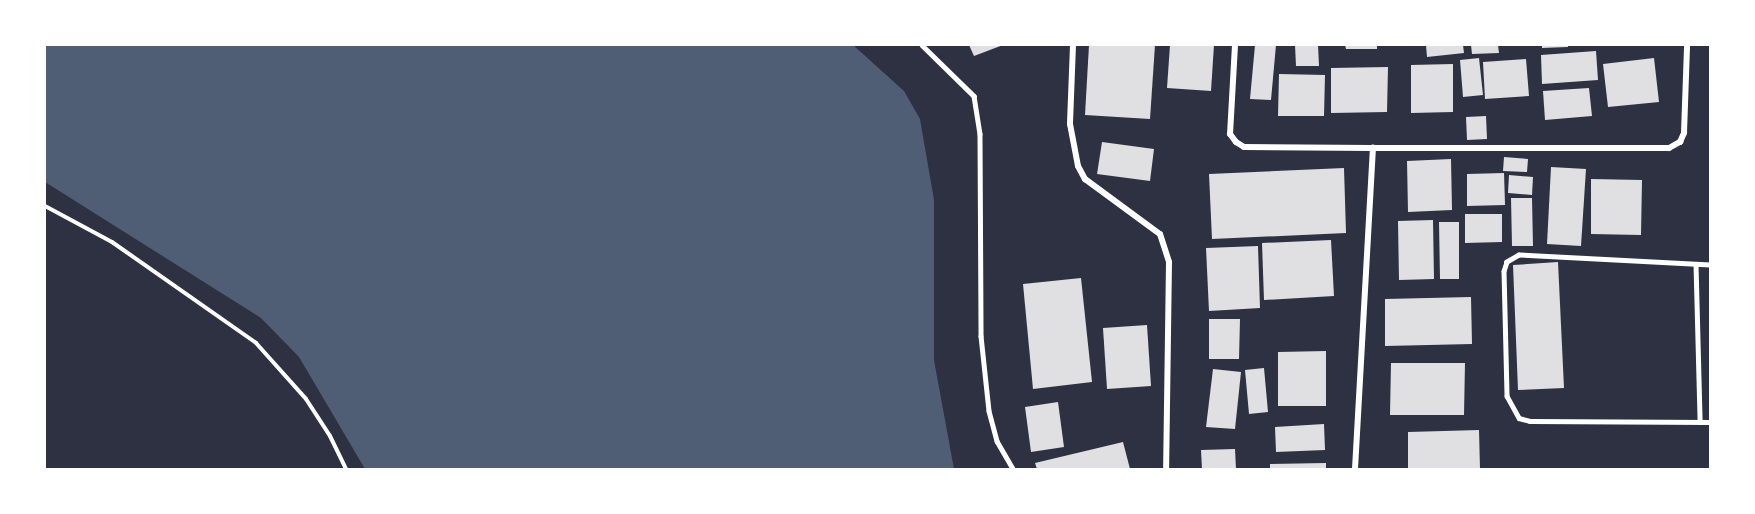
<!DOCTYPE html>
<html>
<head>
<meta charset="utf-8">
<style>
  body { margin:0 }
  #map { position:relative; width:1755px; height:514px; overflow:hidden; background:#2d3142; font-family:"PT Sans Narrow",sans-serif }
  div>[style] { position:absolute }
  .water>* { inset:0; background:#4f5d75 }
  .building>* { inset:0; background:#e0e0e3 }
  .path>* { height:4px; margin:-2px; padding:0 2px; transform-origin:2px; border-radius:2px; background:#fff }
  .service>* { height:4.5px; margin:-2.25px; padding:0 2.25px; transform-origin:2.25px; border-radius:2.25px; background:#fff }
  .minor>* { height:6px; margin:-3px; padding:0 3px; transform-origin:3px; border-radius:3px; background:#fff }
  span { translate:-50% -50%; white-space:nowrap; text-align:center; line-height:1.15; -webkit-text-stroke:6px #fff; paint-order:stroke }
  .frame { position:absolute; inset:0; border:46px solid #fff; pointer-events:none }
</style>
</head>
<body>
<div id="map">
  <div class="water">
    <div style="clip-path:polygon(45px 45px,853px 45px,904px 91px,920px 119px,934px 200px,934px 360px,954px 469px,365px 469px,299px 357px,261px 318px,45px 182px)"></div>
  </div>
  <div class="building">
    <div style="clip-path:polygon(969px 45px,1003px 45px,974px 56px)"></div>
    <div style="clip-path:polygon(1089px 45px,1155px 45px,1150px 119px,1085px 115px)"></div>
    <div style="clip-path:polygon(1170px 45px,1214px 45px,1211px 91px,1167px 88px)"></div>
    <div style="clip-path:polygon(1255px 45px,1276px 45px,1271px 100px,1250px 99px)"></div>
    <div style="clip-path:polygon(1295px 45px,1318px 45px,1319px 66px,1296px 66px)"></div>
    <div style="clip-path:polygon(1345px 45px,1377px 45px,1377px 49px,1346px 49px)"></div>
    <div style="clip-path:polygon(1426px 45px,1463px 45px,1464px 53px,1427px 57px)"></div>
    <div style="clip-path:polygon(1471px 45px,1498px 45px,1499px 53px,1472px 54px)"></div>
    <div style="clip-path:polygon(1542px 45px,1568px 45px,1568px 47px,1542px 48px)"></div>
    <div style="clip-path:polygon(1596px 51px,1598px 80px,1542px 84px,1541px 55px)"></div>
    <div style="clip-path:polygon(1479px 58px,1483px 95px,1463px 97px,1460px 60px)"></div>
    <div style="clip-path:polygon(1654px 58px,1659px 102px,1608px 107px,1603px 64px)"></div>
    <div style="clip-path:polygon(1526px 59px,1529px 96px,1485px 99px,1483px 62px)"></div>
    <div style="clip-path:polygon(1453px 64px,1453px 112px,1411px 113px,1411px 65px)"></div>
    <div style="clip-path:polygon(1388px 67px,1387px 112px,1331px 113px,1331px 68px)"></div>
    <div style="clip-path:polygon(1279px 74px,1325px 75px,1324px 116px,1278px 116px)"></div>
    <div style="clip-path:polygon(1589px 88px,1592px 116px,1545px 120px,1543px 91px)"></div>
    <div style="clip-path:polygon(1486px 116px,1487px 139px,1467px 140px,1466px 117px)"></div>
    <div style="clip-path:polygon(1102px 142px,1154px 149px,1150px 181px,1097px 174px)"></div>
    <div style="clip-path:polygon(1504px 157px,1528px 159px,1527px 172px,1503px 171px)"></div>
    <div style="clip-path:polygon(1451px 159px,1452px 210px,1408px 212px,1407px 161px)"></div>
    <div style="clip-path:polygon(1551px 167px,1586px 169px,1581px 246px,1547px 244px)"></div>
    <div style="clip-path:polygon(1344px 168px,1346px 233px,1212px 239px,1209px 174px)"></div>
    <div style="clip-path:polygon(1504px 173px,1505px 205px,1467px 206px,1467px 174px)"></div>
    <div style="clip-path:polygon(1509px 175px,1533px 177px,1532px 195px,1508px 193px)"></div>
    <div style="clip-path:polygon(1591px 179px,1642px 180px,1641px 235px,1591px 234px)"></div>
    <div style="clip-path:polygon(1511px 198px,1532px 198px,1533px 246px,1512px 246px)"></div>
    <div style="clip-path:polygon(1465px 214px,1502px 214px,1502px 242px,1465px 243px)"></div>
    <div style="clip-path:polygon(1433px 220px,1434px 279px,1399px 280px,1398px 221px)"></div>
    <div style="clip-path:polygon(1439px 222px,1459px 222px,1459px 279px,1440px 279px)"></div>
    <div style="clip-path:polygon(1331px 240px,1334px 296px,1264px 300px,1262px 243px)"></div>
    <div style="clip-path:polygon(1258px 246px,1260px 308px,1209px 311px,1206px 248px)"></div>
    <div style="clip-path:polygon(1558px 262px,1564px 388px,1518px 390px,1513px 265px)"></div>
    <div style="clip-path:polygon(1081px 278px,1092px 382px,1033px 389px,1023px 284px)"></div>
    <div style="clip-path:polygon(1471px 297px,1472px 344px,1385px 346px,1385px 299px)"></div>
    <div style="clip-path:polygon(1209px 319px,1240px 319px,1239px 359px,1209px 359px)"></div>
    <div style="clip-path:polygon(1147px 325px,1151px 386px,1107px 389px,1103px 328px)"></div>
    <div style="clip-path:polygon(1326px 351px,1326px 406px,1278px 406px,1278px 352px)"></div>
    <div style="clip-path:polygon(1391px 363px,1465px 363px,1464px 415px,1390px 415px)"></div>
    <div style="clip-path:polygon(1264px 368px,1268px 412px,1249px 414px,1245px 370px)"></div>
    <div style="clip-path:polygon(1213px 369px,1241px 372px,1235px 429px,1206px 427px)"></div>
    <div style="clip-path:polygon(1058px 402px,1064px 447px,1031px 452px,1025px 407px)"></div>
    <div style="clip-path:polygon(1324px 424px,1325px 450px,1276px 452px,1275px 427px)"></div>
    <div style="clip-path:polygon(1479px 430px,1480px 469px,1408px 469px,1408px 432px)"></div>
    <div style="clip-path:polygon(1123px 442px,1130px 469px,1037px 469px,1035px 463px)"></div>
    <div style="clip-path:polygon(1235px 449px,1236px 469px,1202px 469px,1201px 450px)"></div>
    <div style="clip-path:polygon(1326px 463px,1326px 469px,1270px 469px,1270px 464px)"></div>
  </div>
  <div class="path">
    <div style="left:45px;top:206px;width:76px;rotate:28.2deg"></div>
    <div style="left:112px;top:242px;width:176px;rotate:35deg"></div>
    <div style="left:256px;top:343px;width:75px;rotate:48.2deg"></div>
    <div style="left:306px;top:399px;width:44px;rotate:57deg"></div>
    <div style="left:330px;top:436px;width:37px;rotate:64deg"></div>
  </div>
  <div class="service">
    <div style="left:922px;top:45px;width:73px;rotate:44.4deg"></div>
    <div style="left:974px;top:96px;width:38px;rotate:81deg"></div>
    <div style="left:980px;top:134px;width:202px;rotate:89.7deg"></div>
    <div style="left:981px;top:336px;width:75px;rotate:83.9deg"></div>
    <div style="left:989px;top:411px;width:31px;rotate:75deg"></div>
    <div style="left:997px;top:441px;width:32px;rotate:60deg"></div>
    <div style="left:1696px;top:264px;width:158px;rotate:88.5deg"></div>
    <div style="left:1710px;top:265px;width:191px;rotate:-177deg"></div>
    <div style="left:1519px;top:255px;width:14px;rotate:150deg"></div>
    <div style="left:1507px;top:262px;width:9px;rotate:108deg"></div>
    <div style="left:1504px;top:271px;width:125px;rotate:88.6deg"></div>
    <div style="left:1507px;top:396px;width:25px;rotate:61deg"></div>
    <div style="left:1519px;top:418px;width:11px;rotate:15deg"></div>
    <div style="left:1530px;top:421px;width:180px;rotate:0.3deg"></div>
  </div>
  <div class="minor">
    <div style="left:1073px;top:45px;width:79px;rotate:92.2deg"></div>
    <div style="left:1070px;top:124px;width:43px;rotate:79.2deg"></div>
    <div style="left:1078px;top:166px;width:15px;rotate:62deg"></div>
    <div style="left:1085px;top:179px;width:93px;rotate:36.3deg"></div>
    <div style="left:1160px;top:234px;width:29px;rotate:72deg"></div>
    <div style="left:1169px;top:262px;width:207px;rotate:90.8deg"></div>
    <div style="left:1235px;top:45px;width:89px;rotate:93.2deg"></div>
    <div style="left:1230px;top:134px;width:10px;rotate:53deg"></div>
    <div style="left:1236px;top:142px;width:9px;rotate:32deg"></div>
    <div style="left:1244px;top:147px;width:129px;rotate:0.4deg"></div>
    <div style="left:1373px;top:148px;width:296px"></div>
    <div style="left:1669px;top:148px;width:13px;rotate:-29deg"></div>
    <div style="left:1680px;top:142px;width:10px;rotate:-66deg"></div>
    <div style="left:1684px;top:133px;width:88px;rotate:-88deg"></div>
    <div style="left:1355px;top:469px;width:322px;rotate:-86.8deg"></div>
  </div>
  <div class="frame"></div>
</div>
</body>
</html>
